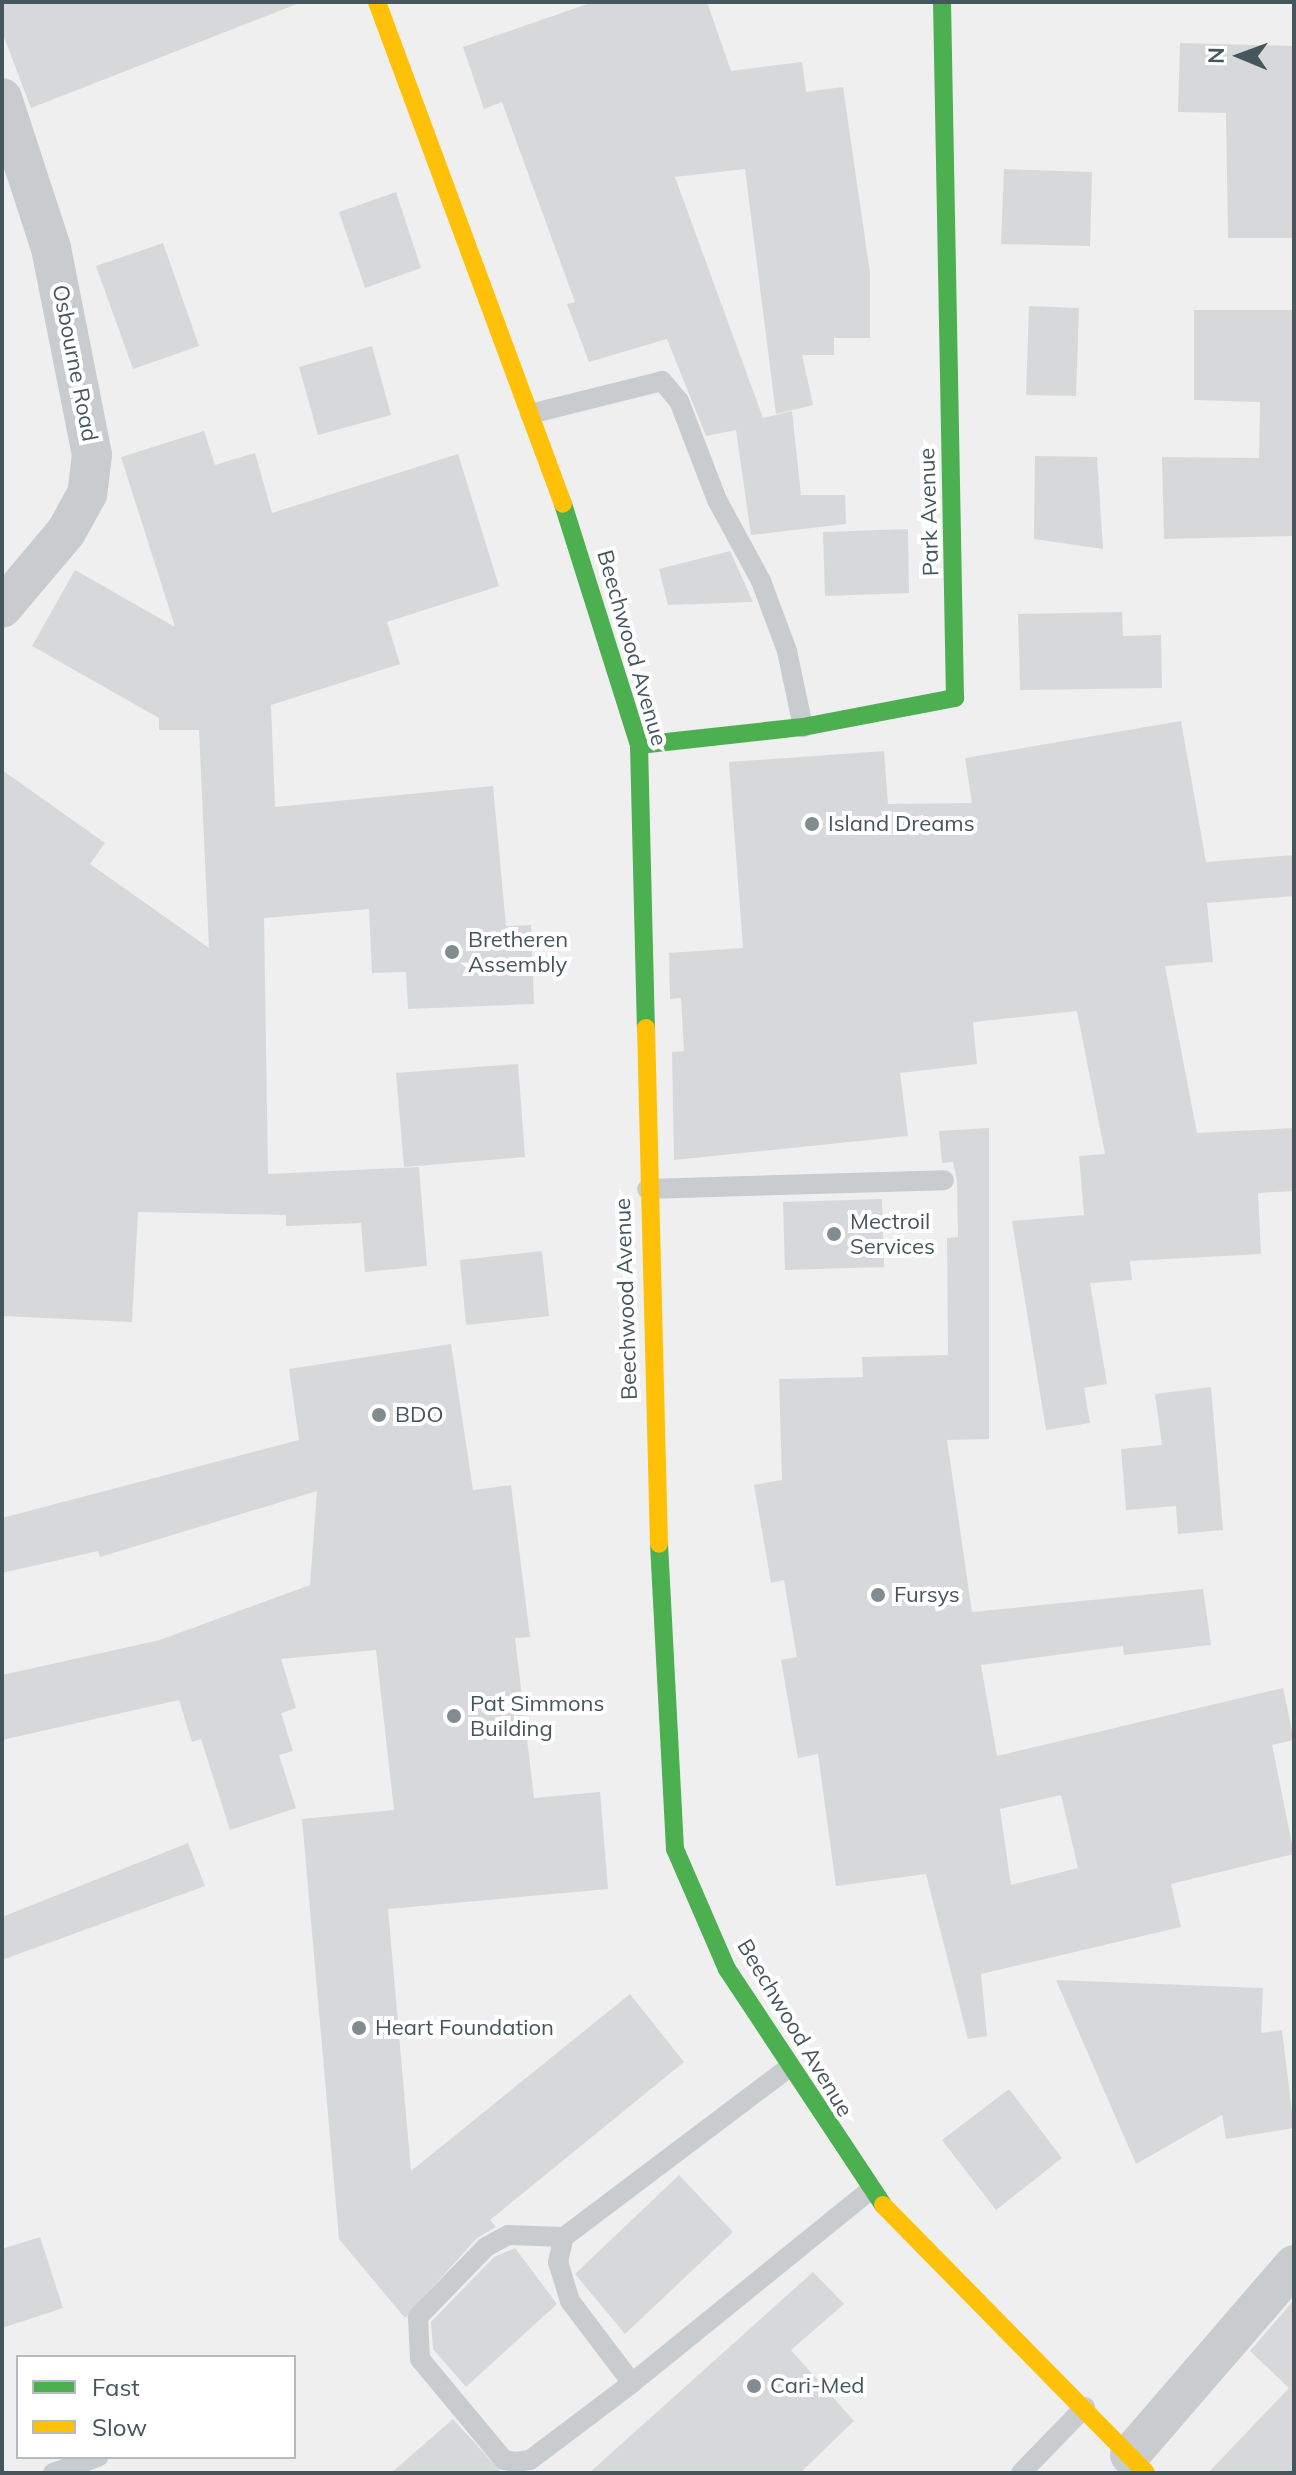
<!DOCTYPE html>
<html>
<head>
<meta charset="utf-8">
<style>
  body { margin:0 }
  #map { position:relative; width:1296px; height:2475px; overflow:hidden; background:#f0efef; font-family:Mulish,sans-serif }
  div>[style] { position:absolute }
  .building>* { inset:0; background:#d7d8d9 }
  .lane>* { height:20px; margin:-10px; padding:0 10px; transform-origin:10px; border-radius:10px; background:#c8ccce }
  .street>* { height:40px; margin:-20px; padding:0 20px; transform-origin:20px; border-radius:20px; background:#c8ccce }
  .fast>* { height:18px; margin:-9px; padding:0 9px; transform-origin:9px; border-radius:9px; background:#4caf50 }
  .slow>* { height:18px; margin:-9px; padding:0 9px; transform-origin:9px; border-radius:9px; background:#ffc107 }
  .dots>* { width:22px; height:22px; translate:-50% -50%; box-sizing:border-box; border:4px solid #fff; border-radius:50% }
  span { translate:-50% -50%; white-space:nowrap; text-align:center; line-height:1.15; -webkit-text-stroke:8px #fff; paint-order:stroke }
  .street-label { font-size:22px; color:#45565d }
  .poi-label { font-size:22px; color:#45565d }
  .left { translate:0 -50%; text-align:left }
  .frame { position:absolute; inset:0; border:4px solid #45565d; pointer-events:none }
  .legend { position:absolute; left:16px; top:2355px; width:280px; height:104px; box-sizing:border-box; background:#fff; border:2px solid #b5bbbe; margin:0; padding:10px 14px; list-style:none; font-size:24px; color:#45565d }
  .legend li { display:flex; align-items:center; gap:16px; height:40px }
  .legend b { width:40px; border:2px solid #b5bbbe }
  .north { position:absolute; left:1200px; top:16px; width:80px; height:80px; -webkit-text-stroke:6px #fff; paint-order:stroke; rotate:271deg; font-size:22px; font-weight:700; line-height:32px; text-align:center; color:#45565d }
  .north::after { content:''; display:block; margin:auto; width:28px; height:36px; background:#45565d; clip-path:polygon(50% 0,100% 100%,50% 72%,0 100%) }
</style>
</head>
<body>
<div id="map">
  <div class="building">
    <div style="clip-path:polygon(2px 2px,297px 2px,297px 4px,31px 108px,2px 32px)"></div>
    <div style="clip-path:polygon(593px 2px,707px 2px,731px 71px,802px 62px,806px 92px,843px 87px,870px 273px,870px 338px,834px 338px,834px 355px,802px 355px,813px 405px,776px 414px,745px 169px,675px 177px,763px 418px,792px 411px,801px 495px,845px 495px,846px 524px,751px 535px,736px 430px,706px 436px,667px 339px,589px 362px,567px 304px,575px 302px,502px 102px,484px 109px,463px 47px)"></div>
    <div style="clip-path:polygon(1180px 43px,1294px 46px,1294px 238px,1228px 238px,1226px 113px,1178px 112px)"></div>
    <div style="clip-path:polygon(1004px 169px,1092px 172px,1090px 246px,1001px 244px)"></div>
    <div style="clip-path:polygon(396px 192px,421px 268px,365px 288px,339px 212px)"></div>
    <div style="clip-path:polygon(163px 243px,199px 346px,133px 369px,96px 266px)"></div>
    <div style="clip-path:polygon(1029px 306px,1079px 308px,1076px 396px,1026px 395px)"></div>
    <div style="clip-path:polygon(1194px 310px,1294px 310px,1294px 536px,1164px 539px,1162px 457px,1259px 458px,1260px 402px,1194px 400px)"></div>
    <div style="clip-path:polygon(372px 346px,391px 415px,318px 435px,299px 367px)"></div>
    <div style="clip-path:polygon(204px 431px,215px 465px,255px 453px,272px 513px,458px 454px,499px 586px,387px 622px,400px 664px,271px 705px,275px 807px,493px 786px,506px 926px,531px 925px,534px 1004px,408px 1009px,406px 972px,372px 973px,369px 909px,264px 918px,268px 1174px,419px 1167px,427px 1266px,365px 1272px,361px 1223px,286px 1226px,286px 1215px,138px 1212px,132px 1322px,2px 1316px,2px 770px,105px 843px,90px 864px,209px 948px,199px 730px,159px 730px,159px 718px,32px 646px,75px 570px,175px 627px,121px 457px)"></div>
    <div style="clip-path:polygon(1035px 456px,1097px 457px,1103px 549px,1034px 539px)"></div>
    <div style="clip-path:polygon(908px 529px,909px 593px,825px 596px,823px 532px)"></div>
    <div style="clip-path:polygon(730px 551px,753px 602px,668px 605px,659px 569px)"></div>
    <div style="clip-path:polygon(1122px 612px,1123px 636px,1161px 635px,1162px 688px,1020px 690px,1018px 614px)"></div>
    <div style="clip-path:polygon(1181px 721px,1206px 862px,1294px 855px,1294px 896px,1207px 903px,1213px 962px,1165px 966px,1197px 1133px,1294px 1128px,1294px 1191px,1258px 1193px,1261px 1254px,1130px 1261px,1132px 1280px,1090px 1283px,1107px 1384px,1084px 1388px,1090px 1423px,1046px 1430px,1012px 1221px,1084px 1215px,1079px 1156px,1105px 1154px,1077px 1011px,973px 1022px,977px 1064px,900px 1073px,908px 1136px,674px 1160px,672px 1052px,684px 1051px,681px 998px,670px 999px,669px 953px,743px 948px,729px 762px,884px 751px,888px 804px,972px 803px,965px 758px)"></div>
    <div style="clip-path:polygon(518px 1064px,525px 1157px,404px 1167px,396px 1073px)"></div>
    <div style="clip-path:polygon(evenodd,989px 1128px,989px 1439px,947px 1440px,972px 1612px,1203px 1589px,1211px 1645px,1124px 1655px,1123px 1646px,981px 1665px,997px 1756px,1283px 1688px,1294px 1740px,1272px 1745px,1294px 1854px,1171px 1884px,1181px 1927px,981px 1974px,987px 2036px,968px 2039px,926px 1874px,836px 1886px,818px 1754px,798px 1758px,781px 1660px,797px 1657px,784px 1580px,771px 1583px,754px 1485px,782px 1480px,779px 1379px,863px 1377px,862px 1357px,948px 1355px,947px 1238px,958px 1237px,957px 1180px,953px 1162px,942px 1163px,939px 1131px,989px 1128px,1061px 1795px,1078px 1868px,1011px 1885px,1000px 1809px,1061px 1795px)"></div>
    <div style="clip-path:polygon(882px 1199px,884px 1267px,785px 1270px,783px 1202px)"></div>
    <div style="clip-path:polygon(542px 1251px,549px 1316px,466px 1325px,460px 1260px)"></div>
    <div style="clip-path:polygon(451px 1344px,473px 1490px,511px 1485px,530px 1637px,515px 1638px,534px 1798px,600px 1792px,608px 1889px,388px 1909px,411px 2171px,630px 1994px,684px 2062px,490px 2220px,496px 2227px,477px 2238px,405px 2318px,339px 2239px,302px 1819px,394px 1810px,376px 1650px,281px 1659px,296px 1708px,281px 1713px,293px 1751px,279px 1755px,296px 1808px,230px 1830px,201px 1739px,192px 1742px,179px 1700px,2px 1740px,2px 1675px,160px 1640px,310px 1585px,317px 1491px,100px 1557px,98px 1551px,2px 1573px,2px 1518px,299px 1440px,289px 1369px)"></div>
    <div style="clip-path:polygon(1211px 1387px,1223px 1530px,1178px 1534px,1176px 1506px,1126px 1510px,1121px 1449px,1162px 1445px,1155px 1394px)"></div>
    <div style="clip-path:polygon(188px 1843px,205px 1886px,2px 1960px,2px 1917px)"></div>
    <div style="clip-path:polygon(1056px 1980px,1263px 1988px,1261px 2033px,1282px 2030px,1294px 2128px,1226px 2139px,1222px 2115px,1136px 2164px)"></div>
    <div style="clip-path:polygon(1009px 2089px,1062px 2158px,996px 2210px,942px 2140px)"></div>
    <div style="clip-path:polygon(679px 2175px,733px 2232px,625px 2334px,575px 2274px)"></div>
    <div style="clip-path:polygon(40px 2237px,63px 2308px,2px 2328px,2px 2249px)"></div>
    <div style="clip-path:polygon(515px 2248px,557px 2304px,466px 2387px,433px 2349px,431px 2322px,494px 2257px)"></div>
    <div style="clip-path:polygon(813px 2272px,844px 2304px,791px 2350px,854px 2421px,800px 2473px,589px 2473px)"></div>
    <div style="clip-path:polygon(1294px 2300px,1294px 2473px,1208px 2473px,1289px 2388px,1250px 2351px)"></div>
    <div style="clip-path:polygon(453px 2419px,502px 2473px,391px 2473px)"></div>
  </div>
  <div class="lane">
    <div style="left:530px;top:414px;width:136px;rotate:-14deg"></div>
    <div style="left:662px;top:381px;width:26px;rotate:50deg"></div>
    <div style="left:679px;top:401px;width:106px;rotate:69deg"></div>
    <div style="left:717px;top:500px;width:92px;rotate:61.5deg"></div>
    <div style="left:761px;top:581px;width:75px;rotate:69.6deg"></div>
    <div style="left:787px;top:651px;width:78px;rotate:78.1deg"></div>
    <div style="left:647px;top:1189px;width:297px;rotate:-1.7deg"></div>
    <div style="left:564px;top:2237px;width:56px;rotate:-178deg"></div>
    <div style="left:508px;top:2235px;width:25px;rotate:151deg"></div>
    <div style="left:486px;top:2247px;width:98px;rotate:134.2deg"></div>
    <div style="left:418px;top:2317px;width:42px;rotate:87.3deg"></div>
    <div style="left:420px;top:2359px;width:131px;rotate:50.3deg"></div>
    <div style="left:504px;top:2460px;width:11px;rotate:10deg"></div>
    <div style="left:515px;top:2462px;width:15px;rotate:-8deg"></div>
    <div style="left:530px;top:2460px;width:128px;rotate:-37deg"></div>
    <div style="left:632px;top:2383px;width:305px;rotate:-39deg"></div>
    <div style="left:632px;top:2383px;width:103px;rotate:-127.1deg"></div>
    <div style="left:570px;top:2301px;width:41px;rotate:-107.1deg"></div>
    <div style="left:558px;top:2262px;width:26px;rotate:-77deg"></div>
    <div style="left:564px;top:2237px;width:278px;rotate:-37deg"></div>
    <div style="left:53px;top:2473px;width:48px;rotate:-19.6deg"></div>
    <div style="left:1021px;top:2473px;width:92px;rotate:-45.9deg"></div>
  </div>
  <div class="street">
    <div style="left:2px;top:98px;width:158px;rotate:71.9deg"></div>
    <div style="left:51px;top:248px;width:211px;rotate:78.8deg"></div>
    <div style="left:92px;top:455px;width:39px;rotate:97deg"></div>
    <div style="left:87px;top:494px;width:43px;rotate:118.9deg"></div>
    <div style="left:66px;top:532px;width:99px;rotate:130.1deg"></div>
    <div style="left:1130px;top:2455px;width:251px;rotate:-49.2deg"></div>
  </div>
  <div class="fast">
    <div style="left:563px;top:504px;width:253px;rotate:72.5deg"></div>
    <div style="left:639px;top:745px;width:283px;rotate:88.6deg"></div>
    <div style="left:639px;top:745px;width:165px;rotate:-6.3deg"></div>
    <div style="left:803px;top:727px;width:155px;rotate:-10.8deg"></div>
    <div style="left:955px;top:698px;width:696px;rotate:-91.07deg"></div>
    <div style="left:659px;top:1544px;width:305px;rotate:87deg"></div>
    <div style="left:675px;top:1849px;width:131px;rotate:66.6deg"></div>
    <div style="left:727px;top:1969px;width:283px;rotate:56.5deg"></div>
  </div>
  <div class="slow">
    <div style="left:377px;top:2px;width:535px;rotate:69.67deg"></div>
    <div style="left:646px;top:1028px;width:516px;rotate:88.56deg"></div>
    <div style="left:883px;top:2205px;width:375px;rotate:45.5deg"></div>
  </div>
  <div class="dots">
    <div style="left:812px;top:824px;background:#818c90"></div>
    <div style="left:452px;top:952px;background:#818c90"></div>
    <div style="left:834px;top:1234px;background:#818c90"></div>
    <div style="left:379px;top:1415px;background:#818c90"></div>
    <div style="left:878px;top:1595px;background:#818c90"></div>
    <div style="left:454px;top:1716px;background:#818c90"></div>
    <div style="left:359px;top:2028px;background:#818c90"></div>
    <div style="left:754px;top:2386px;background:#818c90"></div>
  </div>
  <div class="street-label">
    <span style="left:75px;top:363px;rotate:79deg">Osbourne Road</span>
    <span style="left:929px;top:512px;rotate:-92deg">Park Avenue</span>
    <span style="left:632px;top:648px;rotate:74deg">Beechwood Avenue</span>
    <span style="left:626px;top:1299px;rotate:-92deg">Beechwood Avenue</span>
    <span style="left:795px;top:2028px;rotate:59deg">Beechwood Avenue</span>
  </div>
  <div class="poi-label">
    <span class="left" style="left:828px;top:824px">Island Dreams</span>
    <span class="left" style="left:468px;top:952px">Bretheren<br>Assembly</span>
    <span class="left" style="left:850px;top:1234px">Mectroil<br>Services</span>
    <span class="left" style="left:395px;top:1415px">BDO</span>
    <span class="left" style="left:894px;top:1595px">Fursys</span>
    <span class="left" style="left:470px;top:1716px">Pat Simmons<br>Building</span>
    <span class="left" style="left:375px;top:2028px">Heart Foundation</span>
    <span class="left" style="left:770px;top:2386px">Cari-Med</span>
  </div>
  <div class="frame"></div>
  <ul class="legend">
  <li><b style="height:10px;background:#4caf50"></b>Fast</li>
  <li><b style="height:10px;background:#ffc107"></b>Slow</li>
  </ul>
  <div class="north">N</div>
</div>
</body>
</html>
